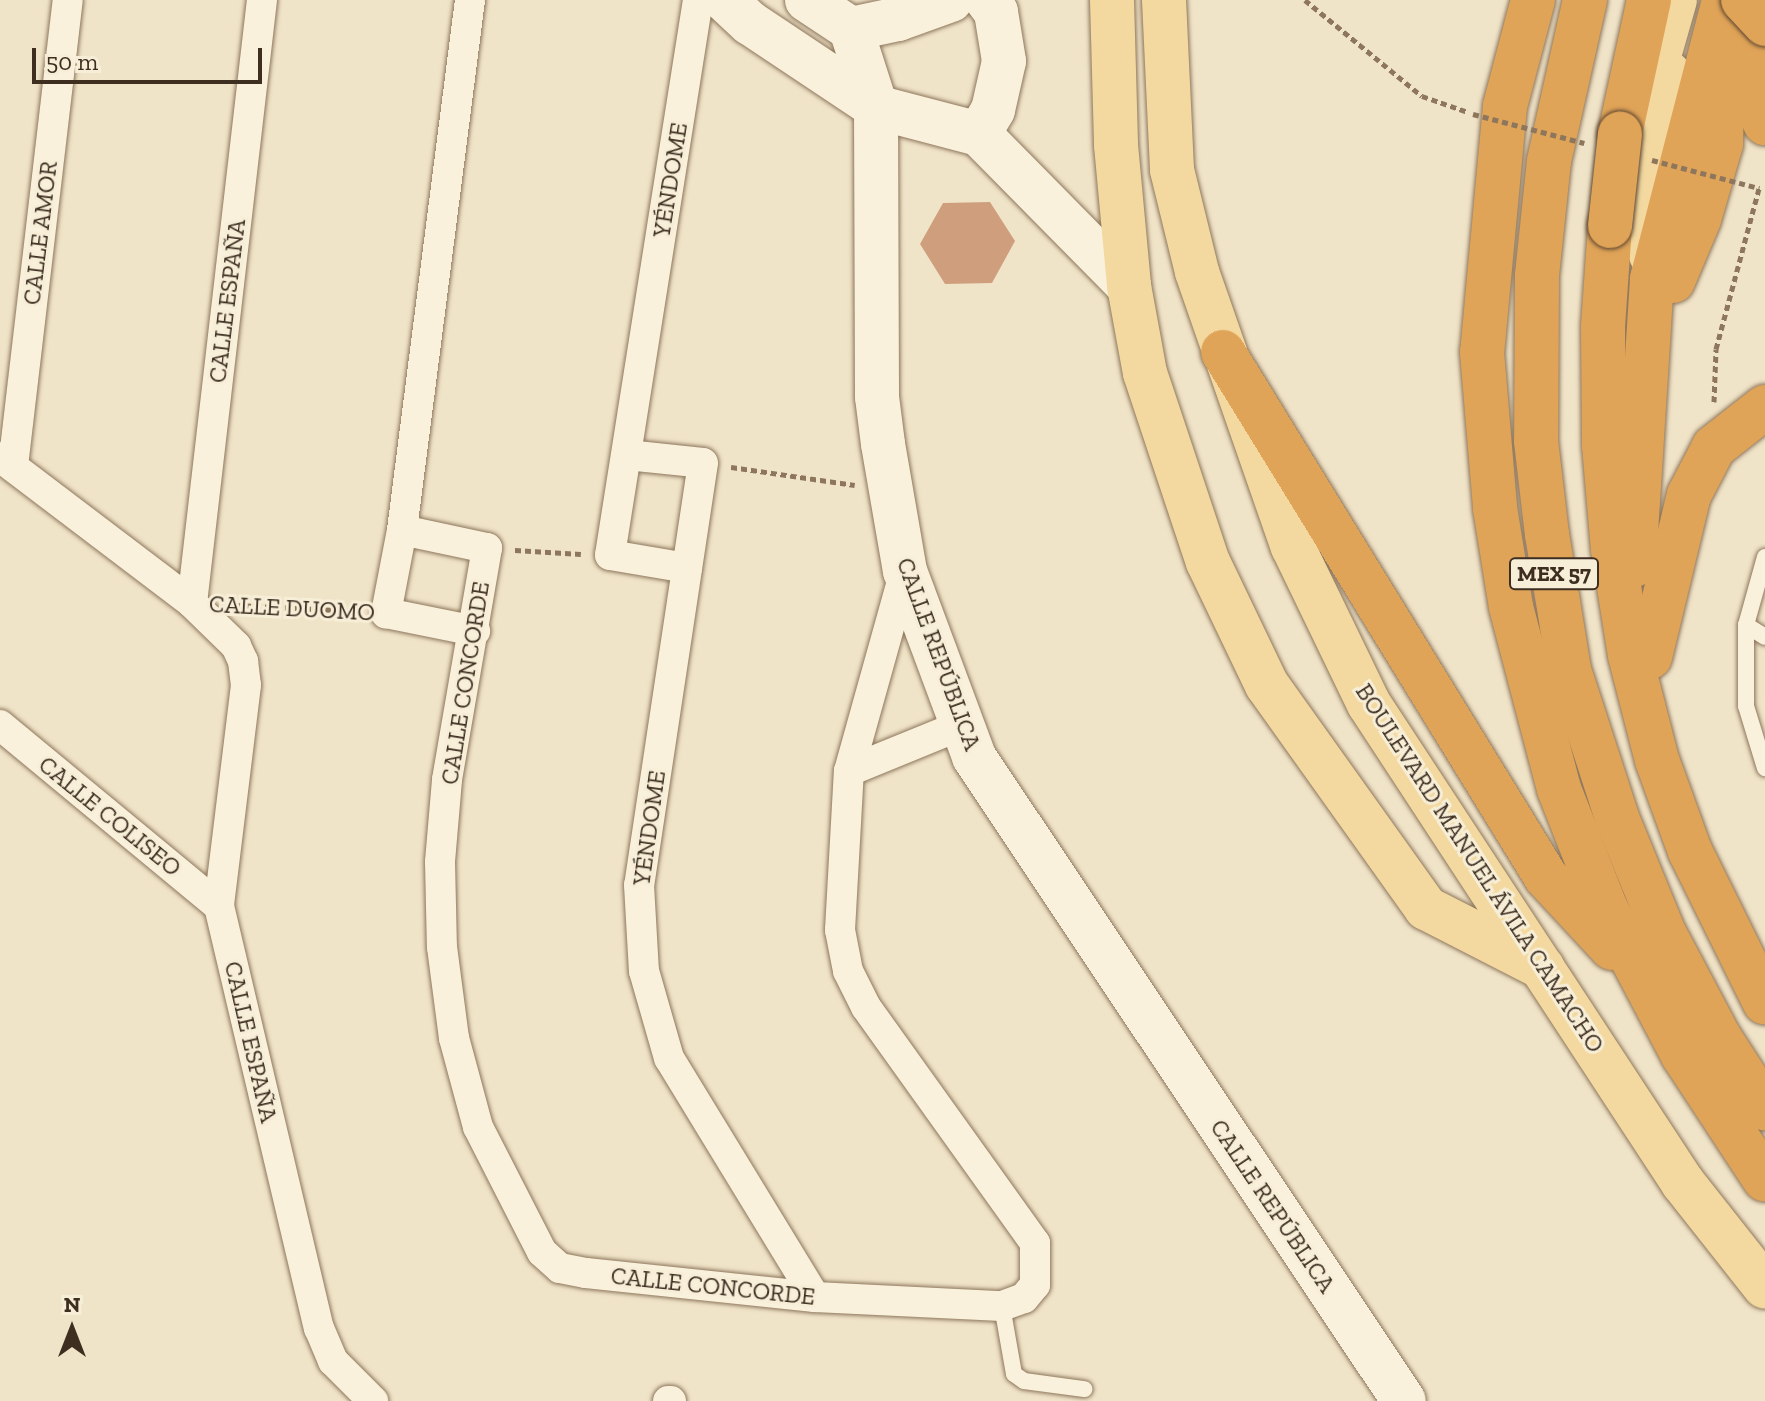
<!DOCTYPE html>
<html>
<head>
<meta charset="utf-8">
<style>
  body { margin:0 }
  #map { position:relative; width:1765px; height:1401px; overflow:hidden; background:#f0e4c8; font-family:"Zilla Slab",serif }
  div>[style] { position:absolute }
  .building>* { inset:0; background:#cf9f7d }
  .path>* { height:5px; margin-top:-2.5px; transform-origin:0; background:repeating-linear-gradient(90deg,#8d765c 0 6px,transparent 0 10px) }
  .roads { filter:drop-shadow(0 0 2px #8d765c) drop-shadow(0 0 2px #8d765c) }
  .lane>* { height:16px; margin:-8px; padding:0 8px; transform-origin:8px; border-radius:8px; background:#faf1dc }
  .street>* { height:30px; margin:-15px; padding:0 15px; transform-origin:15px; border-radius:15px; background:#faf1dc }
  .secondary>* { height:44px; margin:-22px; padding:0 22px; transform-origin:22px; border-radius:22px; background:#faf1dc }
  .primary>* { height:44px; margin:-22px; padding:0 22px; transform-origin:22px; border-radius:22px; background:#f3d9a0 }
  .highway>* { height:44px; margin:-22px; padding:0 22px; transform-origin:22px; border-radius:22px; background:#e0a458 }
  .path-bridge>* { height:5px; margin-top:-2.5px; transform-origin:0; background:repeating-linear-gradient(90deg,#8d765c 0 6px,transparent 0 10px) }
  .bridges { filter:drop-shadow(0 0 2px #5b4430) drop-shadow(0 0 2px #5b4430) }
  .highway-bridge>* { height:44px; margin:-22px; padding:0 22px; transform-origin:22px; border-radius:22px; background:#e0a458 }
  span { translate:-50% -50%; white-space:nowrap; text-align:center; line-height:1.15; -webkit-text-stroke:6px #f7eed8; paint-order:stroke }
  .shield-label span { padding:2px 6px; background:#f7eed8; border:2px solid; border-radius:6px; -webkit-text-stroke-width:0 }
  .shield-label { font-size:22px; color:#3d2e20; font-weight:700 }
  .street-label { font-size:24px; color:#3d2e20 }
  .north { position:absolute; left:32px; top:1289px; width:80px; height:80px; -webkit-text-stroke:6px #f7eed8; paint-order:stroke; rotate:0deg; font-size:22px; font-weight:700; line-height:32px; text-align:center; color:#3d2e20 }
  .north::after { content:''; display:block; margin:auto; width:28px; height:36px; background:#3d2e20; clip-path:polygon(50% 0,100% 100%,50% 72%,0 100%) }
  .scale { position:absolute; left:32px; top:48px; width:230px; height:36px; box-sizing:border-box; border:4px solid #3d2e20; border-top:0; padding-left:10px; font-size:24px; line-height:28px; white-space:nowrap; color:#3d2e20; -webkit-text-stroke:6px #f7eed8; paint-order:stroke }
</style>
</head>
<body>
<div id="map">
  <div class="building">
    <div style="clip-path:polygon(990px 202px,1015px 241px,992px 283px,945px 284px,920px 244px,943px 203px)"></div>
  </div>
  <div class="path">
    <div style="left:1305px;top:0;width:151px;rotate:39.4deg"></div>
    <div style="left:1422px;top:96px;width:49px;rotate:19.2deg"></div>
    <div style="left:1714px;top:402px;width:53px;rotate:-87.8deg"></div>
    <div style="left:1716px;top:349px;width:167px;rotate:-75deg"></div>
    <div style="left:731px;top:467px;width:125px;rotate:8.3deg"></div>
    <div style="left:515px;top:550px;width:66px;rotate:3.5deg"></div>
    <div style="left:235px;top:605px;width:122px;rotate:2.8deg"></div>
  </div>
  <div class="roads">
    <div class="lane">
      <div style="left:1765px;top:557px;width:71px;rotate:105.6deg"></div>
      <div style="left:1746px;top:625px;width:81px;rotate:90deg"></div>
      <div style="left:1746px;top:706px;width:65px;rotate:73deg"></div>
      <div style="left:1746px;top:625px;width:22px;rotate:32deg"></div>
      <div style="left:1002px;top:1306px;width:69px;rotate:80deg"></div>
      <div style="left:1014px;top:1374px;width:12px;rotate:35deg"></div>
      <div style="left:1024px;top:1381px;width:61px;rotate:7.6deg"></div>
    </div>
    <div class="street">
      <div style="left:470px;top:0;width:534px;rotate:97.31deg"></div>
      <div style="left:402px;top:530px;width:85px;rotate:100.9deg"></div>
      <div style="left:386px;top:613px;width:91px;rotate:11.4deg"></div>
      <div style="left:627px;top:455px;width:76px;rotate:6deg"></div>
      <div style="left:703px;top:463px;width:427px;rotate:98.6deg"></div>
      <div style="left:639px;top:885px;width:86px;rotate:86.7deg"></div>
      <div style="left:644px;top:971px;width:91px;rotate:74deg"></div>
      <div style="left:669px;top:1058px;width:280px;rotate:58.6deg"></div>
      <div style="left:0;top:457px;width:241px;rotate:37.2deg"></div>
      <div style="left:192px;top:603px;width:62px;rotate:44.3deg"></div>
      <div style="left:236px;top:646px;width:17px;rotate:65deg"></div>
      <div style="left:243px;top:661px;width:24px;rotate:83deg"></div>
      <div style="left:246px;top:685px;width:223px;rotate:97deg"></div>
      <div style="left:219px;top:906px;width:434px;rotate:76.7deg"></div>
      <div style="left:319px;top:1328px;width:36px;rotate:67deg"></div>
      <div style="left:333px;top:1361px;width:57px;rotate:45deg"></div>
      <div style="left:13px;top:466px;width:469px;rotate:-83.3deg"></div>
      <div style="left:402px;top:530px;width:87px;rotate:12deg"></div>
      <div style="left:487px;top:548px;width:235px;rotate:99.8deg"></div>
      <div style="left:447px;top:780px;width:82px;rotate:94.9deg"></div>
      <div style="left:440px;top:862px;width:85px;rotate:88.7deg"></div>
      <div style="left:442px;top:947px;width:92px;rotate:82.5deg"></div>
      <div style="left:454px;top:1038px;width:92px;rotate:74.9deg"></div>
      <div style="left:478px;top:1127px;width:140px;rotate:62.9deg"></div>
      <div style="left:542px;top:1252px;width:24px;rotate:42deg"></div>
      <div style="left:560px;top:1268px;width:26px;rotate:11deg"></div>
      <div style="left:586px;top:1273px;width:230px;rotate:6deg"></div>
      <div style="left:815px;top:1297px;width:187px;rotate:2.8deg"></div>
      <div style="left:1002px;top:1306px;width:23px;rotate:-20deg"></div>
      <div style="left:1024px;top:1298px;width:17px;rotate:-50deg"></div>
      <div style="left:1035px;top:1285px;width:42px;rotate:-90deg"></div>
      <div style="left:1035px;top:1243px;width:290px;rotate:-125.6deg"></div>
      <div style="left:866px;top:1007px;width:40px;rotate:-116.6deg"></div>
      <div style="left:848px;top:971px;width:42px;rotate:-101deg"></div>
      <div style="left:840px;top:930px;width:159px;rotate:-86.8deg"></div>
      <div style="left:849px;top:771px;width:208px;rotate:-74.4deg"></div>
      <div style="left:687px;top:568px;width:78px;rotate:-170.4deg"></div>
      <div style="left:610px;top:555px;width:562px;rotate:-80.99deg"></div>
      <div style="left:192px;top:603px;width:607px;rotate:-83.38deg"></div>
      <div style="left:0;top:725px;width:284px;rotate:39.6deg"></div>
      <div style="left:849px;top:771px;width:122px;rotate:-22.2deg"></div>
      <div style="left:668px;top:1401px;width:3px"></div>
    </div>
    <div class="secondary">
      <div style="left:725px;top:0;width:34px;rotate:43deg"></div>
      <div style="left:750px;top:23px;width:151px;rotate:33.7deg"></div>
      <div style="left:876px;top:107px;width:106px;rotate:14.7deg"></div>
      <div style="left:979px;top:134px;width:214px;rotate:45.4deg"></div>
      <div style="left:807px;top:0;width:53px;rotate:33.4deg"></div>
      <div style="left:851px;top:29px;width:82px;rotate:72.2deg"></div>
      <div style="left:876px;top:107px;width:290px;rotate:89.8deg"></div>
      <div style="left:877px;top:397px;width:47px;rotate:82.7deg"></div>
      <div style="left:883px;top:444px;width:129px;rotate:80.2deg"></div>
      <div style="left:905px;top:571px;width:198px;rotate:69.6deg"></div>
      <div style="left:974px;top:757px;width:774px;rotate:56.27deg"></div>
      <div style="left:851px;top:29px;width:48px;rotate:-12deg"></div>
      <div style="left:898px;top:19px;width:56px;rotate:-19.7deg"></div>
      <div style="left:979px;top:134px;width:28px;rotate:-60deg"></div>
      <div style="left:993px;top:110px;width:50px;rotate:-77.3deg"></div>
      <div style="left:1004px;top:61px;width:50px;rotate:-99.3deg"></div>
      <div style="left:996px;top:12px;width:15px;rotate:-127deg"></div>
    </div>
    <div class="primary">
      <div style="left:1112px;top:0;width:145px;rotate:88.4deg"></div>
      <div style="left:1116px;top:145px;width:142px;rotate:84.7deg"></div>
      <div style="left:1129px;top:286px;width:88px;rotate:79.6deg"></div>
      <div style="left:1145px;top:373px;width:199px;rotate:71.6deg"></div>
      <div style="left:1208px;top:562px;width:136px;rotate:64.4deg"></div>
      <div style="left:1267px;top:685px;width:274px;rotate:54.5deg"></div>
      <div style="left:1426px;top:908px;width:131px;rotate:27.1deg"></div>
      <div style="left:1164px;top:0;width:170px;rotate:87.3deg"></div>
      <div style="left:1172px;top:170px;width:105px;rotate:76.2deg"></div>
      <div style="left:1197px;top:272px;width:291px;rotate:70.8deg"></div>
      <div style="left:1293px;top:547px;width:174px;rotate:64.2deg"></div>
      <div style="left:1369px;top:704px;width:573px;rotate:56.75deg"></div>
      <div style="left:1683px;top:1183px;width:132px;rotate:51.7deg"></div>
      <div style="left:1645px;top:105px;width:109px;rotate:-74.1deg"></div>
      <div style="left:1651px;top:255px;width:72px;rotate:-89.2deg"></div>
      <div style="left:1652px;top:183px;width:111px;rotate:-81.2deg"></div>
    </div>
    <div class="highway">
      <div style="left:1533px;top:0;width:110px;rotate:104.8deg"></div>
      <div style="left:1505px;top:106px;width:247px;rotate:95.3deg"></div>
      <div style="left:1482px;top:352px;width:157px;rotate:85.2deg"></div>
      <div style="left:1495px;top:508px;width:100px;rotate:80.8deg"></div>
      <div style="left:1511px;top:607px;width:188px;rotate:75.2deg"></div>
      <div style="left:1559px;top:789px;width:129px;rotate:68.6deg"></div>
      <div style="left:1606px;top:909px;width:165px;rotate:62.2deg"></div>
      <div style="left:1683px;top:1055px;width:149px;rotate:56.7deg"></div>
      <div style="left:1585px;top:0;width:165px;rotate:102.6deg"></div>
      <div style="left:1549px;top:161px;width:116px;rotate:96deg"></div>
      <div style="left:1537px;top:276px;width:165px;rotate:90.3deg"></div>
      <div style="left:1536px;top:441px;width:94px;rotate:83.3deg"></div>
      <div style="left:1547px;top:534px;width:138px;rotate:80.8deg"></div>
      <div style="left:1569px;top:670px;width:156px;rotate:72deg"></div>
      <div style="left:1617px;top:818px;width:124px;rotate:67.8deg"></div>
      <div style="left:1664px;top:933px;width:118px;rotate:62.1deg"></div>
      <div style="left:1719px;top:1037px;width:85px;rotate:57.1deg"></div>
      <div style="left:1765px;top:5px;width:27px;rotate:112deg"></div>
      <div style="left:1755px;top:30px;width:55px;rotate:97.3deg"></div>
      <div style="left:1748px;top:85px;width:42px;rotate:65.9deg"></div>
      <div style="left:1620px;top:134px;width:137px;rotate:-77.8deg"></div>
      <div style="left:1610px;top:226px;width:101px;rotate:94deg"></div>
      <div style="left:1603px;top:327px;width:118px;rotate:89.5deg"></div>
      <div style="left:1604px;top:445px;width:104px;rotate:85.1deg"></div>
      <div style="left:1613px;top:549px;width:107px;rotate:80.9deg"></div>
      <div style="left:1630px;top:655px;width:108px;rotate:75.6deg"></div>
      <div style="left:1657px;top:760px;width:97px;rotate:70.1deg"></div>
      <div style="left:1690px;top:851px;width:169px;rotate:63.7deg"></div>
      <div style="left:1673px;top:281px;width:67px;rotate:-67.2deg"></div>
      <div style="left:1699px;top:219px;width:78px;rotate:-73.7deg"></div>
      <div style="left:1721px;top:144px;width:75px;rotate:-88.5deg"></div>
      <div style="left:1223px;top:352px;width:616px;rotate:58.4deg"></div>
      <div style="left:1546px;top:877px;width:97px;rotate:47.1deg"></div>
      <div style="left:1634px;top:565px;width:287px;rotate:-86.4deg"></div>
      <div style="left:1652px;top:279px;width:288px;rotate:-75.5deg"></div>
      <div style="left:1650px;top:657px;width:167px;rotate:-76.5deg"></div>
      <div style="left:1689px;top:495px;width:54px;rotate:-62.5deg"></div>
      <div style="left:1714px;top:447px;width:65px;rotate:-38.1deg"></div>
    </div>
  </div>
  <div class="path-bridge">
    <div style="left:1473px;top:114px;width:115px;rotate:14.6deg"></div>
    <div style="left:1652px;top:160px;width:111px;rotate:14.7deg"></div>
  </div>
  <div class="bridges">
    <div class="highway-bridge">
      <div style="left:1743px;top:0;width:33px;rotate:47deg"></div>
      <div style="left:1610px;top:226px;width:93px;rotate:-83.8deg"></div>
    </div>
  </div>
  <div class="shield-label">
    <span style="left:1554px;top:574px">MEX 57</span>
  </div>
  <div class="street-label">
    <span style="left:670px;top:180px;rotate:-81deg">YÉNDOME</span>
    <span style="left:40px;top:233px;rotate:-83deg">CALLE AMOR</span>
    <span style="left:227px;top:301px;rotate:-83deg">CALLE ESPAÑA</span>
    <span style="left:292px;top:608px;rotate:3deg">CALLE DUOMO</span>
    <span style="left:939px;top:654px;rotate:70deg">CALLE REPÚBLICA</span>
    <span style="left:465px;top:683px;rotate:-81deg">CALLE CONCORDE</span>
    <span style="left:110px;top:816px;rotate:39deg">CALLE COLISEO</span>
    <span style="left:649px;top:828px;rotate:-82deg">YÉNDOME</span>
    <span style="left:1480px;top:868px;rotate:57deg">BOULEVARD MANUEL ÁVILA CAMACHO</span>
    <span style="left:251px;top:1042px;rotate:77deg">CALLE ESPAÑA</span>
    <span style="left:1273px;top:1206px;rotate:56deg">CALLE REPÚBLICA</span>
    <span style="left:713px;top:1286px;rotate:6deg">CALLE CONCORDE</span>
  </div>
  <div class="north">N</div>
  <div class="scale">50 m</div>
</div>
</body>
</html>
